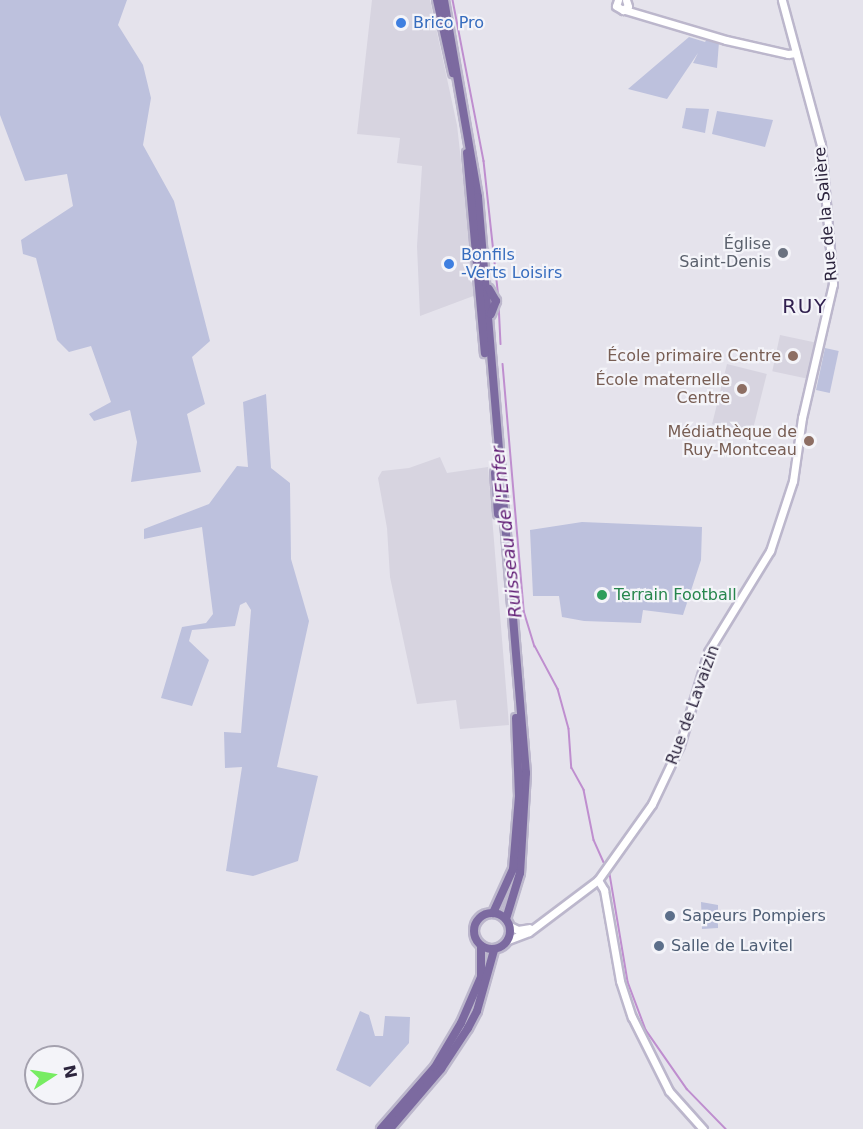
<!DOCTYPE html>
<html>
<head>
<meta charset="utf-8">
<style>
  body { margin:0 }
  #map { position:relative; width:863px; height:1129px; overflow:hidden; background:#e5e3ec; font-family:"DejaVu Sans",sans-serif }
  div>[style] { position:absolute }
  [style*='--x'] { left:calc(var(--x)*1px); top:calc(var(--y)*1px); width:calc(var(--w)*1px); rotate:calc(var(--a)*1deg) }
  .built>* { inset:0; background:#d7d4e0; transform-origin:0 0 }
  .green>* { inset:0; background:#bdc1dd; transform-origin:0 0 }
  .stream>* { height:1.5px; margin:-0.75px; padding:0 0.75px; transform-origin:0.75px; border-radius:0.75px; background:#bf8ecf }
  .roads { filter:drop-shadow(2px 0 #bcb7cc) drop-shadow(-2px 0 #bcb7cc) drop-shadow(0 2px #bcb7cc) drop-shadow(0 -2px #bcb7cc) }
  .secondary>* { height:7px; margin:-3.5px; padding:0 3.5px; transform-origin:3.5px; border-radius:3.5px; background:#fff }
  .primary>* { height:8px; margin:-4px; padding:0 4px; transform-origin:4px; border-radius:4px; background:#7c6aa0 }
  .primary>.ring { margin:-4px; padding:0; box-sizing:content-box; background:none; border:8px solid #7c6aa0; border-radius:50% }
  .dots>* { width:16px; height:16px; translate:-50% -50%; box-sizing:border-box; border:3px solid #f4f4f9; border-radius:50% }
  span { translate:-50% -50%; white-space:nowrap; text-align:center; line-height:1.15; -webkit-text-stroke:4.5px #f4f4f9; paint-order:stroke }
  .shop-label { font-size:16px; color:#366cbe }
  .left { translate:0 -50%; text-align:left }
  .street-label { font-size:16px; color:#2c243d }
  .worship-label { font-size:16px; color:#5b616d }
  .right { translate:-100% -50%; text-align:right }
  .education-label { font-size:16px; color:#785e54 }
  .leisure-label { font-size:16px; color:#27864d }
  .service-label { font-size:16px; color:#4e5e75 }
  .water-label { font-size:18px; color:#632077; font-style:italic }
  .quarter-label { font-size:20px; color:#31204f; letter-spacing:1.5px }
  .north { position:absolute; left:24px; top:1045px; width:60px; height:60px; box-sizing:border-box; background:#f4f4f9; border:2px solid #a4a1ae; border-radius:50%; rotate:78deg; font-size:16px; font-weight:700; line-height:24px; text-align:center; color:#2c243d }
  .north::after { content:''; display:block; margin:auto; width:21px; height:27px; background:#77ec62; clip-path:polygon(50% 0,100% 100%,50% 72%,0 100%) }
</style>
</head>
<body>
<div id="map">
  <div class="built">
    <i style="clip-path:polygon(372px 0,430px 0,457px 125px,476px 295px,420px 316px,417px 246px,422px 166px,397px 163px,400px 138px,357px 134px)"></i>
    <i style="left:780px;top:335px;width:35px;height:37px;rotate:12deg"></i>
    <i style="left:727px;top:364px;width:41px;height:62px;rotate:14deg"></i>
    <i style="clip-path:polygon(440px 457px,447px 473px,488px 467px,509px 725px,460px 729px,456px 700px,417px 704px,390px 577px,387px 528px,378px 478px,382px 471px,409px 468px)"></i>
  </div>
  <div class="green">
    <i style="clip-path:polygon(0 0,127px 0,118px 25px,143px 65px,151px 98px,143px 145px,174px 201px,210px 341px,192px 357px,205px 404px,187px 414px,201px 472px,131px 482px,137px 442px,130px 410px,94px 421px,89px 414px,111px 402px,91px 346px,69px 352px,57px 340px,36px 258px,23px 254px,21px 240px,73px 206px,67px 174px,25px 181px,0 115px)"></i>
    <i style="clip-path:polygon(689px 37px,705px 42px,707px 39px,719px 42px,717px 68px,693px 63px,698px 53px,667px 99px,628px 89px)"></i>
    <i style="clip-path:polygon(686px 108px,709px 109px,705px 133px,682px 128px)"></i>
    <i style="clip-path:polygon(717px 111px,773px 120px,765px 147px,712px 134px)"></i>
    <i style="left:825px;top:348px;width:14px;height:43px;rotate:12deg"></i>
    <i style="clip-path:polygon(266px 394px,271px 468px,290px 483px,291px 559px,309px 621px,277px 767px,318px 776px,298px 861px,253px 876px,226px 871px,242px 767px,225px 768px,224px 732px,241px 733px,251px 610px,246px 602px,240px 605px,235px 626px,192px 630px,189px 641px,209px 660px,192px 706px,161px 698px,182px 627px,206px 623px,213px 614px,202px 527px,144px 539px,144px 529px,209px 504px,237px 466px,248px 467px,243px 402px)"></i>
    <i style="clip-path:polygon(582px 522px,702px 527px,701px 560px,683px 615px,643px 610px,641px 623px,584px 621px,562px 617px,559px 596px,533px 596px,530px 530px)"></i>
    <i style="clip-path:polygon(701px 902px,718px 905px,718px 928px,702px 929px)"></i>
    <i style="clip-path:polygon(360px 1011px,369px 1015px,375px 1036px,383px 1036px,385px 1016px,410px 1017px,409px 1043px,370px 1087px,336px 1070px)"></i>
  </div>
  <div class="stream">
    <i style="--x:453;--y:0;--w:164;--a:79.1"></i>
    <i style="--x:484;--y:161;--w:138;--a:83.8"></i>
    <i style="--x:499;--y:303;--w:41;--a:87.2"></i>
    <i style="--x:503;--y:364;--w:248;--a:85.1"></i>
    <i style="--x:524;--y:611;--w:37;--a:73"></i>
    <i style="--x:535;--y:646;--w:49;--a:61.9"></i>
    <i style="--x:558;--y:689;--w:41;--a:74.6"></i>
    <i style="--x:569;--y:729;--w:39;--a:86"></i>
    <i style="--x:572;--y:768;--w:25;--a:61"></i>
    <i style="--x:584;--y:790;--w:51;--a:78.7"></i>
    <i style="--x:594;--y:840;--w:24;--a:66"></i>
    <i style="--x:610;--y:874;--w:109;--a:80.5"></i>
    <i style="--x:628;--y:982;--w:51;--a:69.4"></i>
    <i style="--x:646;--y:1030;--w:72;--a:55.2"></i>
    <i style="--x:687;--y:1089;--w:56;--a:45.7"></i>
  </div>
  <div class="roads">
    <div class="secondary">
      <i style="--x:618;--y:0;--w:6;--a:108"></i>
      <i style="--x:616;--y:6;--w:8;--a:30"></i>
      <i style="--x:623;--y:10;--w:6;--a:-39"></i>
      <i style="--x:628;--y:6;--w:6;--a:-108"></i>
      <i style="--x:625;--y:10;--w:105;--a:16.5"></i>
      <i style="--x:726;--y:40;--w:64;--a:12.7"></i>
      <i style="--x:788;--y:54;--w:8;--a:-7"></i>
      <i style="--x:598;--y:880;--w:12;--a:59"></i>
      <i style="--x:604;--y:890;--w:92;--a:80"></i>
      <i style="--x:620;--y:981;--w:38;--a:72"></i>
      <i style="--x:632;--y:1017;--w:83;--a:63.4"></i>
      <i style="--x:669;--y:1091;--w:51;--a:48.2"></i>
      <i style="--x:510;--y:926;--w:9;--a:27"></i>
      <i style="--x:518;--y:930;--w:11;--a:-10"></i>
      <i style="--x:508;--y:940;--w:22;--a:-21"></i>
      <i style="--x:529;--y:932;--w:86;--a:-37"></i>
      <i style="--x:598;--y:880;--w:93;--a:-54.6"></i>
      <i style="--x:652;--y:804;--w:65;--a:-64.6"></i>
      <i style="--x:680;--y:745;--w:97;--a:-73.2"></i>
      <i style="--x:708;--y:652;--w:119;--a:-58.5"></i>
      <i style="--x:770;--y:551;--w:74;--a:-71.8"></i>
      <i style="--x:793;--y:481;--w:64;--a:-81.9"></i>
      <i style="--x:802;--y:418;--w:138;--a:-77"></i>
      <i style="--x:833;--y:284;--w:140;--a:-94.9"></i>
      <i style="--x:821;--y:145;--w:150;--a:-105.1"></i>
    </div>
    <div class="primary">
      <i style="--x:437;--y:0;--w:75;--a:77.6"></i>
      <i style="--x:444;--y:0;--w:200;--a:80.2"></i>
      <i style="--x:478;--y:197;--w:578;--a:85.24"></i>
      <i style="--x:526;--y:773;--w:100;--a:93.4"></i>
      <i style="--x:520;--y:873;--w:48;--a:106.9"></i>
      <i style="--x:467;--y:153;--w:201;--a:84.9"></i>
      <i style="--x:489;--y:289;--w:14;--a:60"></i>
      <i style="--x:496;--y:301;--w:14;--a:111"></i>
      <i style="--x:495;--y:473;--w:41;--a:85.8"></i>
      <i class="ring" style="left:474px;top:913px;width:28px;height:28px"></i>
      <i style="--x:493;--y:913;--w:48;--a:-65.6"></i>
      <i style="--x:513;--y:869;--w:73;--a:-85.3"></i>
      <i style="--x:519;--y:796;--w:78;--a:-92.2"></i>
      <i style="--x:381;--y:1129;--w:82;--a:-48.9"></i>
      <i style="--x:435;--y:1067;--w:51;--a:-59.4"></i>
      <i style="--x:461;--y:1023;--w:50;--a:-66.5"></i>
      <i style="--x:481;--y:977;--w:31;--a:-90"></i>
      <i style="--x:390;--y:1129;--w:79;--a:-49.6"></i>
      <i style="--x:441;--y:1069;--w:49;--a:-56.6"></i>
      <i style="--x:468;--y:1028;--w:19;--a:-62"></i>
      <i style="--x:477;--y:1011;--w:63;--a:-74.4"></i>
    </div>
  </div>
  <div class="dots">
    <i style="left:401px;top:23px;background:#3f7fe0"></i>
    <i style="left:783px;top:253px;background:#6b7280"></i>
    <i style="left:449px;top:264px;background:#3f7fe0"></i>
    <i style="left:793px;top:356px;background:#8d6e63"></i>
    <i style="left:742px;top:389px;background:#8d6e63"></i>
    <i style="left:809px;top:441px;background:#8d6e63"></i>
    <i style="left:602px;top:595px;background:#2e9e5b"></i>
    <i style="left:670px;top:916px;background:#5c6f8a"></i>
    <i style="left:659px;top:946px;background:#5c6f8a"></i>
  </div>
  <div class="shop-label">
    <span class="left" style="left:413px;top:23px">Brico Pro</span>
    <span class="left" style="left:461px;top:264px">Bonfils<br>-Verts Loisirs</span>
  </div>
  <div class="street-label">
    <span style="left:826px;top:214px;rotate:-95deg">Rue de la Salière</span>
    <span style="left:693px;top:705px;rotate:-70deg">Rue de Lavaizin</span>
  </div>
  <div class="worship-label">
    <span class="right" style="left:771px;top:253px">Église<br>Saint-Denis</span>
  </div>
  <div class="education-label">
    <span class="right" style="left:781px;top:356px">École primaire Centre</span>
    <span class="right" style="left:730px;top:389px">École maternelle<br>Centre</span>
    <span class="right" style="left:797px;top:441px">Médiathèque de<br>Ruy-Montceau</span>
  </div>
  <div class="leisure-label">
    <span class="left" style="left:614px;top:595px">Terrain Football</span>
  </div>
  <div class="service-label">
    <span class="left" style="left:682px;top:916px">Sapeurs Pompiers</span>
    <span class="left" style="left:671px;top:946px">Salle de Lavitel</span>
  </div>
  <div class="water-label">
    <span style="left:507px;top:532px;rotate:-96deg">Ruisseau de l'Enfer</span>
  </div>
  <div class="quarter-label">
    <span style="left:805px;top:306px">RUY</span>
  </div>
  <div class="north">N</div>
</div>
</body>
</html>
